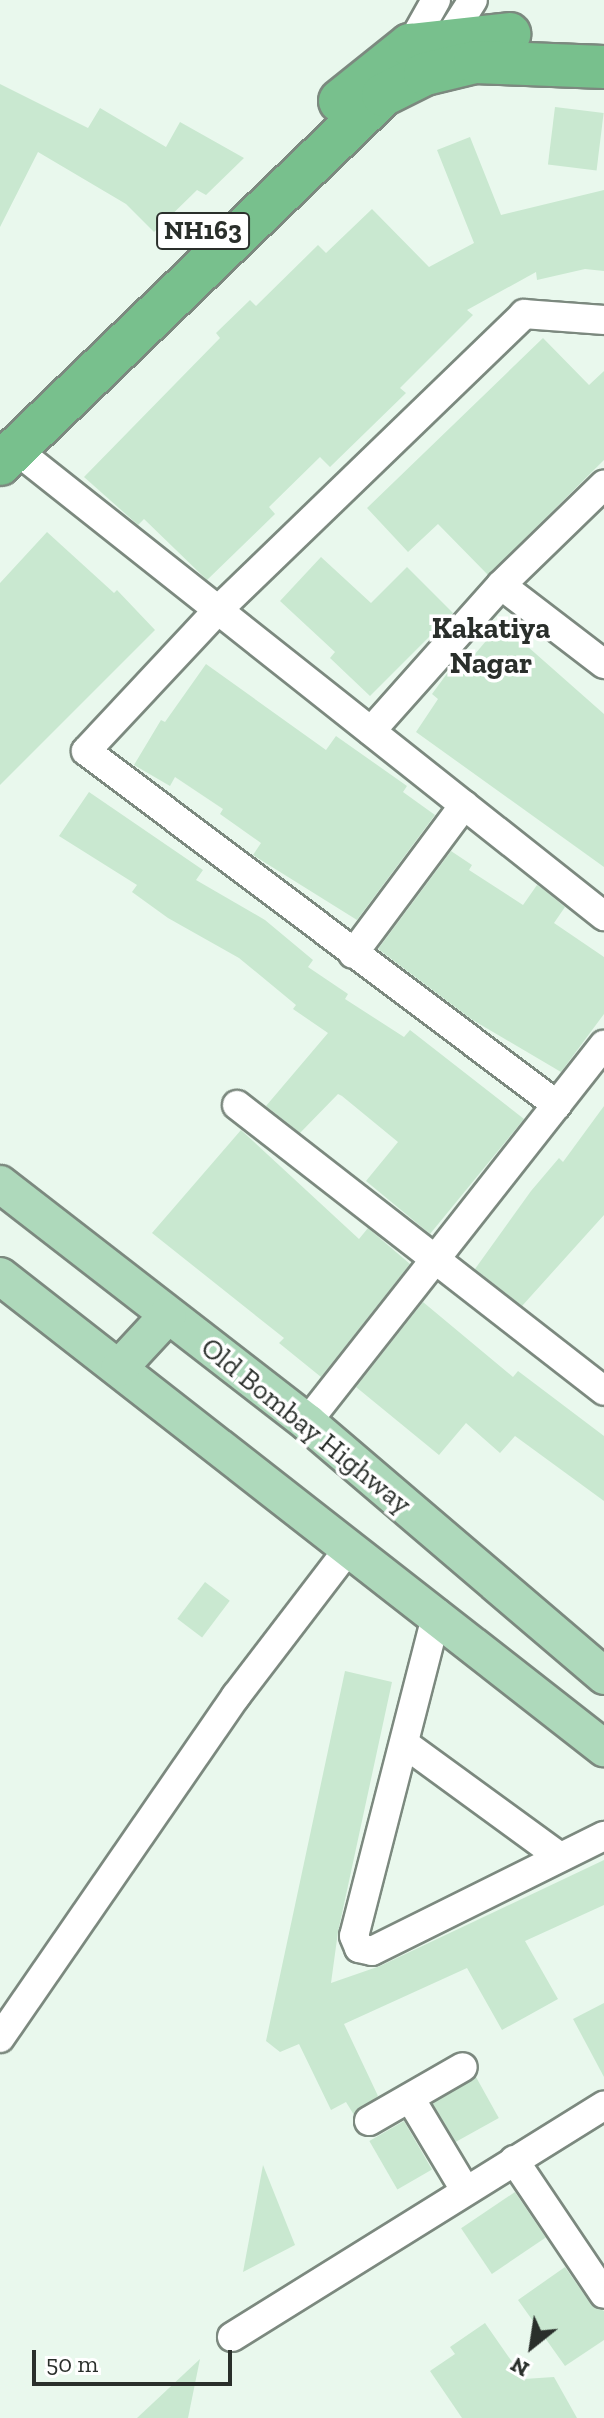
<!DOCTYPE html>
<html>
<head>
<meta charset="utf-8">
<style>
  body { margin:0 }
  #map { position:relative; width:604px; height:2418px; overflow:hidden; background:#e9f8ed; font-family:"Zilla Slab",serif }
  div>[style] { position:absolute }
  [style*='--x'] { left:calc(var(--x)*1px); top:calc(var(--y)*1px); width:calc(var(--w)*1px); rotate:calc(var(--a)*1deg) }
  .building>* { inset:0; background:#c9e8d0; transform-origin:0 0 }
  .roads { filter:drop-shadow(2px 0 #7c897f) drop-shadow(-2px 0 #7c897f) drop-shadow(0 2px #7c897f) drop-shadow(0 -2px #7c897f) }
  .minor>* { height:28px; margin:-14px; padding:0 14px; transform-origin:14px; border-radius:14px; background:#fff }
  .major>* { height:36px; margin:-18px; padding:0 18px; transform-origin:18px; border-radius:18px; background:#aed9bb }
  .highway>* { height:42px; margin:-21px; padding:0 21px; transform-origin:21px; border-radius:21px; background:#78c08d }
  span { translate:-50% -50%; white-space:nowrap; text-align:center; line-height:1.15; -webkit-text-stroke:7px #fff; paint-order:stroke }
  .shield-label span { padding:2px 6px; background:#fff; border:2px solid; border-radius:6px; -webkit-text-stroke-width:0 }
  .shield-label { font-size:26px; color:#2a2f2b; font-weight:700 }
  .street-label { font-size:28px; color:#2a2f2b }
  .neighbourhood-label { font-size:30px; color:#2a2f2b; font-weight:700 }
  .north { position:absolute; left:492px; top:2306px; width:80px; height:80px; -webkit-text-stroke:6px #fff; paint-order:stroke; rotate:210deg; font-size:22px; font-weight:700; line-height:32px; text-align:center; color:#2a2f2b }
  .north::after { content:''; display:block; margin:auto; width:28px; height:36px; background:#2a2f2b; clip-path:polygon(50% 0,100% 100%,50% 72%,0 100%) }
  .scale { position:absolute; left:32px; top:2350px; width:200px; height:36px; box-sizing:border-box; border:4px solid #2a2f2b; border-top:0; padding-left:10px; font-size:24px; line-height:28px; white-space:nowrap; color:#2a2f2b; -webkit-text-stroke:6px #fff; paint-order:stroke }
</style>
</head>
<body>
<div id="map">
  <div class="building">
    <i style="clip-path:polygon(0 84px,88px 128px,100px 108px,166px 147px,180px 122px,244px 158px,206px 195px,197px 190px,154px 232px,126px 204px,38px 152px,0 227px)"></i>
    <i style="left:555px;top:107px;width:49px;height:58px;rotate:7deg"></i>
    <i style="clip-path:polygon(470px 137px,501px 215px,604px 190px,604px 271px,585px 269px,537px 280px,536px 272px,467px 310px,473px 315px,400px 388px,406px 393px,330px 467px,320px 457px,269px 507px,275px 514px,207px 580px,144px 519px,138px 525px,84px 477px,220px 338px,216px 333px,250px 300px,256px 306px,318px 245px,326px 253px,372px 209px,429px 267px,474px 243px,437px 150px)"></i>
    <i style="clip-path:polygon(543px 338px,589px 385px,604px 371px,604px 460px,488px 575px,438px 524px,408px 552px,367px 508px)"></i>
    <i style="clip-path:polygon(47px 532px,114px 593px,117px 590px,155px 630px,0 785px,0 583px)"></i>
    <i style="clip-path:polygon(321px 557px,371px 603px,407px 567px,453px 613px,370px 696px,330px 658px,335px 652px,280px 601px)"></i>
    <i style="clip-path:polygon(501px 623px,604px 714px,604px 867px,416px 732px,438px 699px,432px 694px,454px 664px,457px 660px,465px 666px)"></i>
    <i style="clip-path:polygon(206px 664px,326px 750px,336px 736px,407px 786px,403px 792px,435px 815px,357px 920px,253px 855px,261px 843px,220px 814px,223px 809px,175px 777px,170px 786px,134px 765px,161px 720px,165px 722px)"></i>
    <i style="clip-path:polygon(89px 792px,203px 870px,196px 880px,265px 920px,313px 960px,308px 967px,348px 994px,345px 999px,404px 1037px,410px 1030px,524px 1119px,430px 1234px,366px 1181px,398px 1142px,342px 1096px,338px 1094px,300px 1133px,266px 1106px,328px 1033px,293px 1009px,296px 1005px,239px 958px,168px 918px,132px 892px,137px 885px,59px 836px)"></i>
    <i style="clip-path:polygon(451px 851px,472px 865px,469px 870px,523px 905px,537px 885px,543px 889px,565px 907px,554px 923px,604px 957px,604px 1014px,561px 1072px,471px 1019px,378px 949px)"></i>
    <i style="clip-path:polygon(604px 1106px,604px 1215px,522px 1306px,475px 1269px,531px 1191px,559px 1158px,563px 1162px)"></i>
    <i style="clip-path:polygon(241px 1130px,359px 1239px,368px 1228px,410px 1264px,321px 1377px,279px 1343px,284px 1338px,152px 1233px)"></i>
    <i style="clip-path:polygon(423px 1302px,513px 1377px,518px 1371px,604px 1436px,604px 1501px,515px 1436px,500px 1453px,466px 1423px,439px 1455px,356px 1387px)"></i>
    <i style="left:205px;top:1582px;width:31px;height:46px;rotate:37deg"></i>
    <i style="clip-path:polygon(345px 1671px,392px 1682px,338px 1932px,331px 1983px,380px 1966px,604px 1860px,604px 1905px,525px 1941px,558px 1999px,502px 2030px,467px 1968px,344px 2024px,378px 2096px,354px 2115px,346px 2102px,331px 2110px,299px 2044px,280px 2052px,266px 2041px)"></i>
    <i style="clip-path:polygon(604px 2003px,604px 2077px,573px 2019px)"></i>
    <i style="left:476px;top:2077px;width:47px;height:51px;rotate:61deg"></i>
    <i style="left:404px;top:2121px;width:56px;height:40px;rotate:60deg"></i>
    <i style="clip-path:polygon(263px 2165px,295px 2245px,243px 2272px)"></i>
    <i style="left:515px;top:2192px;width:55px;height:65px;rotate:56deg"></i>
    <i style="clip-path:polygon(565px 2267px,590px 2303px,604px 2311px,604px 2340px,565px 2366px,518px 2300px)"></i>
    <i style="clip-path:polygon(485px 2323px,524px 2379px,554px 2377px,577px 2418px,462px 2418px,430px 2371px,455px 2354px,450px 2347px)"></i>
    <i style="clip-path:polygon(200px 2359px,188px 2418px,137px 2418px)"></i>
  </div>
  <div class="roads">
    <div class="minor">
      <i style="--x:441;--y:50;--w:59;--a:-57.4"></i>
      <i style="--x:405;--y:55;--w:63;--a:-60.6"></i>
      <i style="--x:15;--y:449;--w:752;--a:38.41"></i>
      <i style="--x:501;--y:585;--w:130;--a:37.5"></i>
      <i style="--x:371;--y:731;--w:195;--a:-48.3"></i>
      <i style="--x:501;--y:585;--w:144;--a:-44.2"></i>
      <i style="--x:353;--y:954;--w:186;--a:-53.3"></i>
      <i style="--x:237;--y:1105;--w:465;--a:37.9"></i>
      <i style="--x:557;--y:1105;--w:589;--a:-143.07"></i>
      <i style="--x:86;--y:751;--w:193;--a:-46.9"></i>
      <i style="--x:218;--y:610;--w:426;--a:-44"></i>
      <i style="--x:524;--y:314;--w:80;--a:4.3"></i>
      <i style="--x:307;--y:1422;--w:480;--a:-51.8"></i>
      <i style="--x:437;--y:1613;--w:333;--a:104.4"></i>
      <i style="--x:354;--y:1936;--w:13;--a:67"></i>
      <i style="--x:359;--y:1948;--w:13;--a:13"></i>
      <i style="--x:372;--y:1951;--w:259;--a:-26.4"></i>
      <i style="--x:405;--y:1744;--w:192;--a:36.1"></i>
      <i style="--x:0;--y:2038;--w:416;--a:-55.4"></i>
      <i style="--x:236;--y:1696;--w:188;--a:-52.6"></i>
      <i style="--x:410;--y:2098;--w:107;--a:59.1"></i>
      <i style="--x:369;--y:2121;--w:108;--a:-29.9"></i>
      <i style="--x:514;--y:2160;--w:161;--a:56.1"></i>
      <i style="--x:232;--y:2337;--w:438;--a:-31.9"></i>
    </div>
    <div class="major">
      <i style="--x:0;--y:1184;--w:388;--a:37.8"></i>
      <i style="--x:307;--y:1422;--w:391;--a:40.5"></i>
      <i style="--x:0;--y:1276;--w:767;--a:38.01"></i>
      <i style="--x:119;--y:1368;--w:72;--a:-47.2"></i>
    </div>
    <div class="highway">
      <i style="--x:340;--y:101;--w:90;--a:-38.7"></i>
      <i style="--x:410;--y:45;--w:100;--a:-6.3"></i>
      <i style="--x:0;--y:464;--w:532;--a:-43.93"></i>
      <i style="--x:383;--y:95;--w:47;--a:-26.6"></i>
      <i style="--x:425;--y:74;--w:51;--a:-13.5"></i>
      <i style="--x:475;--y:62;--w:129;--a:2.2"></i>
    </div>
  </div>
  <div class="shield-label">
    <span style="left:203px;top:231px">NH163</span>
  </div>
  <div class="street-label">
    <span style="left:306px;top:1426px;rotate:39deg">Old Bombay Highway</span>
  </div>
  <div class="neighbourhood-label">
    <span style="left:491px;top:645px">Kakatiya<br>Nagar</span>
  </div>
  <div class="north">N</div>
  <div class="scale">50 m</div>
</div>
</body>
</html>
